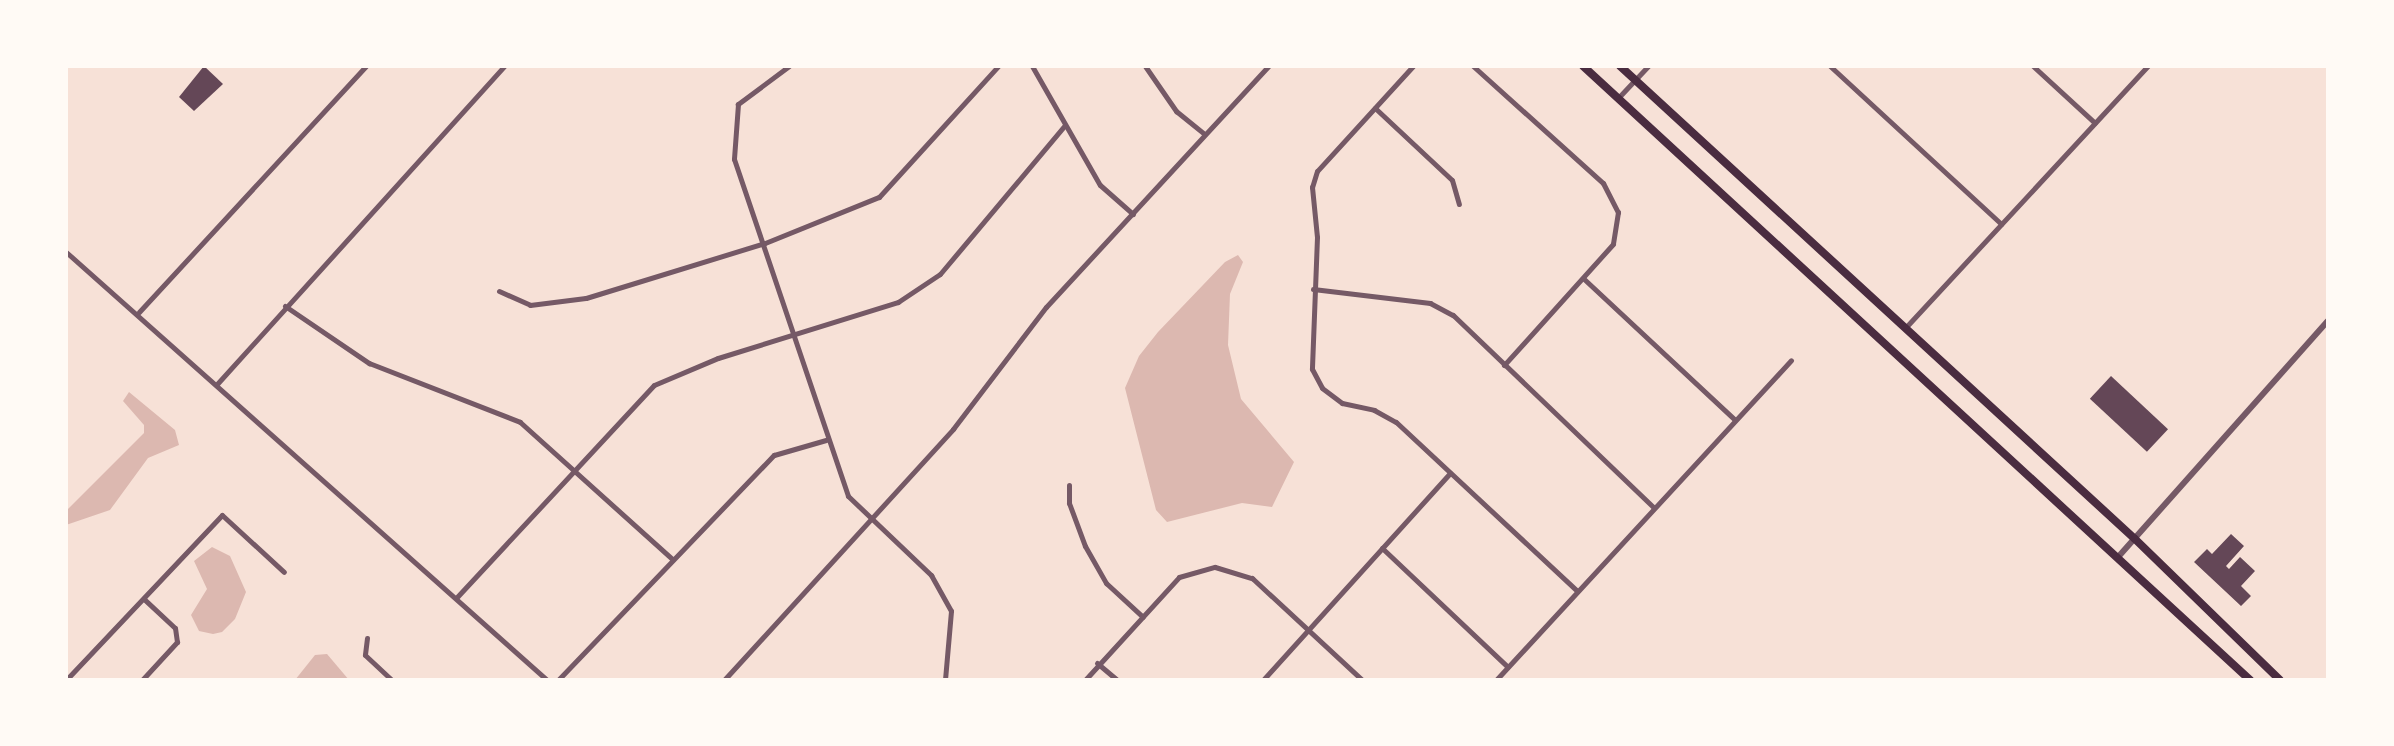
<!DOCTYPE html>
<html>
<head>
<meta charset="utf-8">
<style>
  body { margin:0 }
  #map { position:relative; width:2394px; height:746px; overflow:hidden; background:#f7e1d7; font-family:"Sofia Sans Condensed",sans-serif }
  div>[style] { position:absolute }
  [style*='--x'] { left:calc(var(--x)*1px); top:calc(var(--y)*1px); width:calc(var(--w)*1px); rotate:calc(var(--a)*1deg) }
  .water>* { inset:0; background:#dcb8b0 }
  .building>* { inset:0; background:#644757; transform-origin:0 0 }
  .minor>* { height:5px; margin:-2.5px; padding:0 2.5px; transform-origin:2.5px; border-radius:2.5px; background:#755966 }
  .tertiary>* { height:6px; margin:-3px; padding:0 3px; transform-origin:3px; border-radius:3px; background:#755966 }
  .primary>* { height:8px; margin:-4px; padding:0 4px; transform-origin:4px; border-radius:4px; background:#4a2c40 }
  span { translate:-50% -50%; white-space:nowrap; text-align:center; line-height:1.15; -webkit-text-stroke:7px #fffaf5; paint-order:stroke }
  .frame { position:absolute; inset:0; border:68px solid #fffaf5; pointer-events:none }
</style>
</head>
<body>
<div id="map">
  <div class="water">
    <i style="clip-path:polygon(1238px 255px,1243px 262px,1230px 294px,1228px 345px,1241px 399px,1294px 462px,1272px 507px,1242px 503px,1167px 522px,1156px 510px,1125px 388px,1139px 356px,1158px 332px,1225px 262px)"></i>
    <i style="clip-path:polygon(129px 392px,175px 430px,179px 445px,148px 458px,110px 510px,66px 525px,66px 511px,144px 433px,144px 425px,123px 401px)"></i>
    <i style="clip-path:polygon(212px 547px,230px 556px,246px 592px,235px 619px,222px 632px,213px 634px,199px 631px,191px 615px,207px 589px,194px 561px)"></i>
    <i style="clip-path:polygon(327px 654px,349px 680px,295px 680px,315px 655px)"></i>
  </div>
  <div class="building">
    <i style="clip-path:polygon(204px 66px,223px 84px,194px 111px,179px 97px)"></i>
    <i style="left:2111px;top:376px;width:78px;height:31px;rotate:43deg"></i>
    <i style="clip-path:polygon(2231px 534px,2244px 546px,2226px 566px,2229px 569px,2240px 557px,2255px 571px,2241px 586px,2251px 596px,2241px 606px,2194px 562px,2207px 549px,2212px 554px)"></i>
  </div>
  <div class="minor">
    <i style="--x:789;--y:66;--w:64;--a:143.3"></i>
    <i style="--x:738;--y:104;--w:55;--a:94.2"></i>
    <i style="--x:734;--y:159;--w:356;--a:71.3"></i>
    <i style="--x:848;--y:496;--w:115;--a:43.6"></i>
    <i style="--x:931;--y:575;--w:41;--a:60.9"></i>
    <i style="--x:951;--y:611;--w:69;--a:95"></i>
    <i style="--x:1032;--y:66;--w:137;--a:60.3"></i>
    <i style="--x:1100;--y:185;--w:44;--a:41.3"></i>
    <i style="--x:1145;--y:66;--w:55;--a:55.4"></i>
    <i style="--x:1176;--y:111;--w:36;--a:39"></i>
    <i style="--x:1413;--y:66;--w:142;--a:132.4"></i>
    <i style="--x:1317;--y:171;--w:17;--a:107"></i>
    <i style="--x:1312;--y:187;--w:50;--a:84.3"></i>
    <i style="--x:1317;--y:237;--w:132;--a:92.2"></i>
    <i style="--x:1312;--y:369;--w:21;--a:62"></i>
    <i style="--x:1322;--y:388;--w:25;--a:37"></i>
    <i style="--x:1342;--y:403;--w:33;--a:12"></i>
    <i style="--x:1374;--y:410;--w:25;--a:29"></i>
    <i style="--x:1396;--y:422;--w:248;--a:43"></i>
    <i style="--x:1473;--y:66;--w:175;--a:42"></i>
    <i style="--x:1603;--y:183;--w:33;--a:63"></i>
    <i style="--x:1618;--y:212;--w:32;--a:99"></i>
    <i style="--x:1613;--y:244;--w:163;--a:132"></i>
    <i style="--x:1830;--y:66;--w:233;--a:42.7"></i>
    <i style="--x:2033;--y:66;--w:84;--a:42.6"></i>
    <i style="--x:1618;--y:98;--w:44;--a:-46.8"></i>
    <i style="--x:1375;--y:108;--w:105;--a:43.1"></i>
    <i style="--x:1452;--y:180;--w:25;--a:74"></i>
    <i style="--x:66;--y:252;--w:644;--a:41.66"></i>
    <i style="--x:1584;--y:279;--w:205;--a:43"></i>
    <i style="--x:1313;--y:289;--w:118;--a:6.8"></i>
    <i style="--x:1430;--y:303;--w:26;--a:28"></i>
    <i style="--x:1453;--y:315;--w:277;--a:43.8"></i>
    <i style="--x:499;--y:291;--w:34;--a:24"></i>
    <i style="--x:530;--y:305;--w:56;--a:-7.1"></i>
    <i style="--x:586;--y:298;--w:187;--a:-17.1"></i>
    <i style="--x:765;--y:243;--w:123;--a:-22"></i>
    <i style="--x:879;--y:197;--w:177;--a:-47.7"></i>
    <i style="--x:285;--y:306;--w:102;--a:34.2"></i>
    <i style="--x:369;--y:363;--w:162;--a:21.3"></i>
    <i style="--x:520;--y:422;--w:205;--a:42"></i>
    <i style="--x:139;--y:312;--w:335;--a:-47.3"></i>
    <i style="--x:1906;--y:327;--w:356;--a:-47.2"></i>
    <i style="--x:217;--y:384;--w:428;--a:-47.9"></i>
    <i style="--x:1069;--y:485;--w:18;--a:90"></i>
    <i style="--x:1069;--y:503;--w:46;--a:69.6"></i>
    <i style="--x:1085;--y:546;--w:43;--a:60.4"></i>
    <i style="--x:1106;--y:583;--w:50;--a:42.6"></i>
    <i style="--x:1382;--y:548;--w:173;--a:43.4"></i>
    <i style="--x:457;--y:597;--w:289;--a:-47.1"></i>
    <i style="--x:654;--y:385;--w:69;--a:-22.9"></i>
    <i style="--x:718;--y:358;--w:189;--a:-17.3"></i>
    <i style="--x:898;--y:302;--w:50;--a:-33.7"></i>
    <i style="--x:940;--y:274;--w:194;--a:-50"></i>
    <i style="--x:367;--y:638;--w:17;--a:97"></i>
    <i style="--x:365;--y:655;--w:37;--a:43"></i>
    <i style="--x:1097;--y:663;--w:26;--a:40"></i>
    <i style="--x:66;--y:680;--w:227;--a:-46.6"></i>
    <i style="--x:222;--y:515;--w:84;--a:42.6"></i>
    <i style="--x:142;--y:680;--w:52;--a:-47.4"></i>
    <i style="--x:177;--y:642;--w:14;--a:-98"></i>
    <i style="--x:175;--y:628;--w:42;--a:-136.9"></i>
    <i style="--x:558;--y:680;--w:312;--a:-46.2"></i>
    <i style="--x:774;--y:455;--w:54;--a:-16.1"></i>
    <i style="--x:724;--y:680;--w:340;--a:-47.6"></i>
    <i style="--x:953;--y:429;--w:153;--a:-52.7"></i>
    <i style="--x:1046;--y:307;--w:328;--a:-47.3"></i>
    <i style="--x:1085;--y:680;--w:139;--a:-47.6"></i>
    <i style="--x:1179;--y:577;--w:37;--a:-16"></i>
    <i style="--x:1215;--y:567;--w:39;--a:17"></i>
    <i style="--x:1252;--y:578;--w:150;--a:42.8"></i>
    <i style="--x:1263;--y:680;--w:279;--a:-47.9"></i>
    <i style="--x:1496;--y:680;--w:435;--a:-47.3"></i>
  </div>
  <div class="tertiary">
    <i style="--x:2119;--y:556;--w:314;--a:-48.4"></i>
  </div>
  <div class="primary">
    <i style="--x:1583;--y:66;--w:907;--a:42.63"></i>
    <i style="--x:1620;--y:66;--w:699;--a:42.57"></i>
    <i style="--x:2135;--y:539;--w:202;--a:44.2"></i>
  </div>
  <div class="frame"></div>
</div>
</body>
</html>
